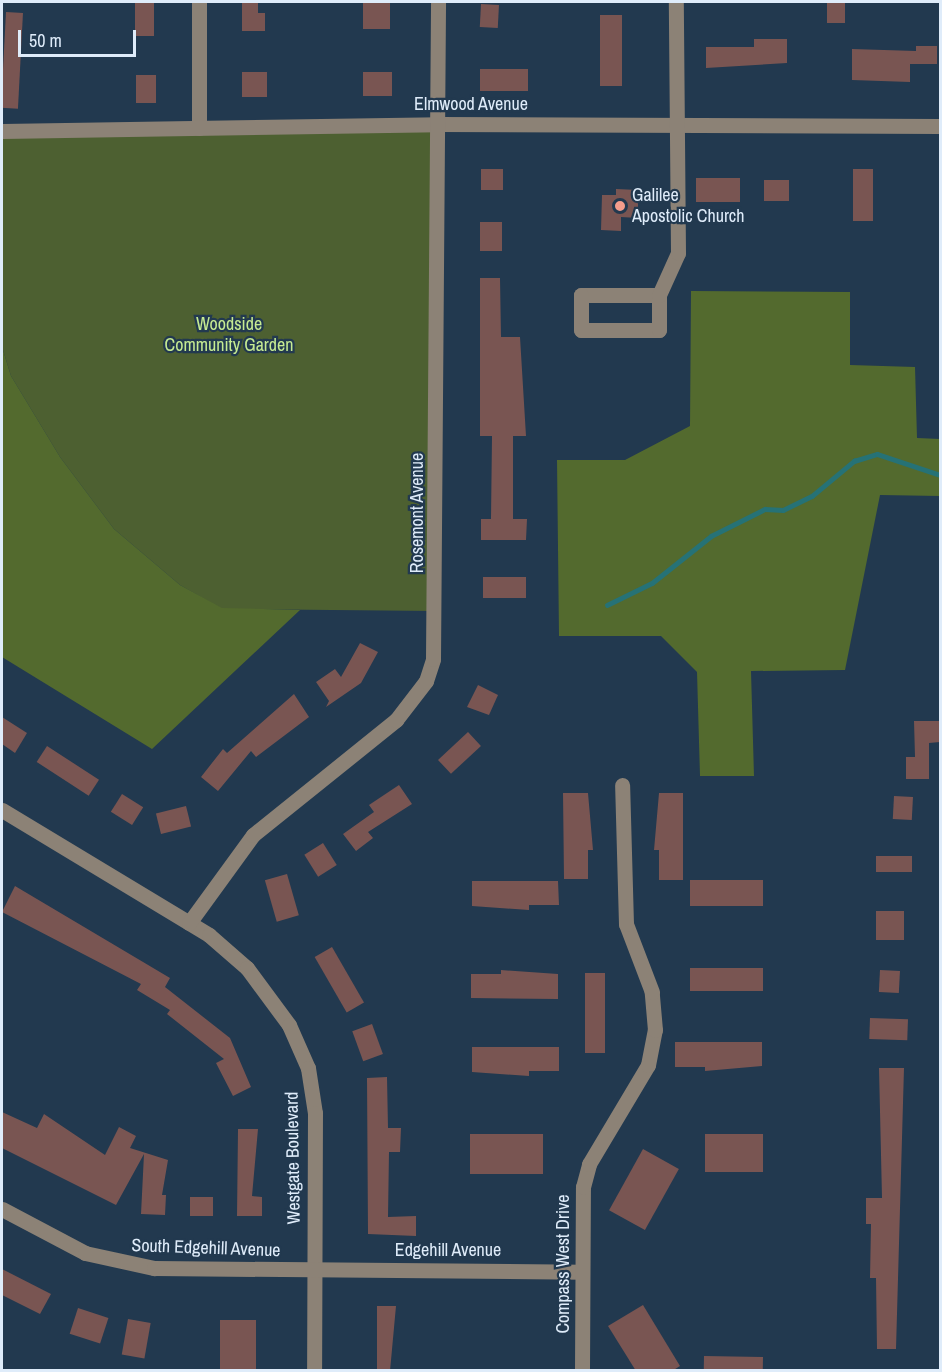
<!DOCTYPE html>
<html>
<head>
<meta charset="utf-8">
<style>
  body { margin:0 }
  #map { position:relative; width:942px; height:1372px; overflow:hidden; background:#22394f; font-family:"Archivo Narrow",sans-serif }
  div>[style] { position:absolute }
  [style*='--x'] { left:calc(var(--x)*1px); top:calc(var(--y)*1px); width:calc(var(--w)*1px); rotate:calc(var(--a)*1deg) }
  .green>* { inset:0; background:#4d6031 }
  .forest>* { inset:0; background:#536a2e }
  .stream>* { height:4.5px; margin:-2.25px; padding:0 2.25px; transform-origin:2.25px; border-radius:2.25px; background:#267276 }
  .building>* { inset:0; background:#795552; transform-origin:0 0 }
  .minor>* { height:15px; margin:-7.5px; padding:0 7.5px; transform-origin:7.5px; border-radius:7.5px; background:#8c8276 }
  .dots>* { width:16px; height:16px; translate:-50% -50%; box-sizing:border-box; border:3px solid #22394f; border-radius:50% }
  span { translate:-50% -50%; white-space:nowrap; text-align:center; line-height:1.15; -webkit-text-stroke:4.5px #22394f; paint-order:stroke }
  .street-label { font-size:18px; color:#dfecfa }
  .poi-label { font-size:18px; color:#dfecfa }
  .left { translate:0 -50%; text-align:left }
  .park-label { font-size:18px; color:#c6eb92 }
  .frame { position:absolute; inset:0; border:3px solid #dfecfa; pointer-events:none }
  .scale { position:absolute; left:18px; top:30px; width:118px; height:27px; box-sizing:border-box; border:3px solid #dfecfa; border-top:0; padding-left:8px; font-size:18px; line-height:21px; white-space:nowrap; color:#dfecfa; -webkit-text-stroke:4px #22394f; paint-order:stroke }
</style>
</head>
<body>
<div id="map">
  <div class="green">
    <i style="clip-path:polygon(438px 124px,436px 611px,222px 609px,180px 585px,114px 529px,60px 457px,11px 376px,2px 347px,2px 131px)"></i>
  </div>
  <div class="forest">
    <i style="clip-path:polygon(691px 291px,850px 292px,850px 365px,915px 367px,917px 438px,940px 439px,940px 496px,880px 495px,845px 670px,751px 671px,754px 776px,700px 776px,697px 672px,661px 636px,559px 636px,557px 460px,625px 460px,690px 426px)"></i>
    <i style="clip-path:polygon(2px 347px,11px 376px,60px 457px,114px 529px,180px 585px,222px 608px,300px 610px,152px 749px,2px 657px)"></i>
  </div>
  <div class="stream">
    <i style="--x:607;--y:605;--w:50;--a:-26.1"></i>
    <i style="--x:652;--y:583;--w:75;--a:-38.5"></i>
    <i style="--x:711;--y:536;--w:60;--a:-26.6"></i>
    <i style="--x:765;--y:509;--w:18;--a:3"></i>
    <i style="--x:783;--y:510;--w:32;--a:-26"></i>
    <i style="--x:812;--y:496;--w:55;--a:-39.8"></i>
    <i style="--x:854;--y:461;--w:24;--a:-17"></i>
    <i style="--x:877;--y:454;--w:66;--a:18.4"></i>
  </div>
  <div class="building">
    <i style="left:135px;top:2px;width:19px;height:34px"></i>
    <i style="clip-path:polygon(242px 2px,258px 2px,258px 13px,265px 13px,265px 31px,242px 31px)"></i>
    <i style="left:363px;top:2px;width:27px;height:27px"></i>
    <i style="left:827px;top:2px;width:18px;height:21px"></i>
    <i style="left:481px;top:4px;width:18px;height:23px;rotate:3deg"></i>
    <i style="left:6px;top:12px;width:17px;height:96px;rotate:3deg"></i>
    <i style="left:600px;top:15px;width:22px;height:71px"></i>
    <i style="clip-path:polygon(754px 39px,787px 39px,787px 63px,706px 68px,706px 47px,754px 47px)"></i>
    <i style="clip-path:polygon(916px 46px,937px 46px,937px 64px,910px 64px,910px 82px,852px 80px,852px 49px,916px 51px)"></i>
    <i style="left:480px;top:69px;width:48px;height:22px"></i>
    <i style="left:242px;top:72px;width:25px;height:25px"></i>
    <i style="left:363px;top:72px;width:29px;height:24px"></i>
    <i style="left:136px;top:75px;width:20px;height:28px"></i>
    <i style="left:481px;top:169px;width:22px;height:21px"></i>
    <i style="left:853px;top:169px;width:20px;height:52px"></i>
    <i style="left:696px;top:178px;width:44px;height:24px"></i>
    <i style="left:764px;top:180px;width:25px;height:21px"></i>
    <i style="clip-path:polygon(616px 189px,638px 190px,638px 218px,621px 217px,621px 231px,601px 230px,602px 195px,616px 195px)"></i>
    <i style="left:480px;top:222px;width:22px;height:29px"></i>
    <i style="clip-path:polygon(480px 278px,500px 278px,501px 337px,520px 337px,526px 436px,513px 436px,513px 519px,527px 519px,526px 540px,481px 540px,481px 519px,491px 519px,492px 436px,480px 436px)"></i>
    <i style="left:483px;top:577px;width:43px;height:21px"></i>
    <i style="clip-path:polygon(360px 643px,378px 652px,361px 683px,326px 707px,329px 701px,316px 682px,335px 669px,341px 677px)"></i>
    <i style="clip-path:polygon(478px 685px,498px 695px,489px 715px,467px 707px)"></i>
    <i style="clip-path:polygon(294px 694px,309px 717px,256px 757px,251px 751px,218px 791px,201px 777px,223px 749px,227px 753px)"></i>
    <i style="clip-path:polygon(2px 717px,27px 733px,15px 753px,2px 744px)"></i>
    <i style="clip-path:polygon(914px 721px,940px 721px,940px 742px,929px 743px,929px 779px,906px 779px,906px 757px,915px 757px)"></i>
    <i style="left:468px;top:732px;width:19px;height:41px;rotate:47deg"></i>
    <i style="left:47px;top:746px;width:62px;height:19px;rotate:33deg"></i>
    <i style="clip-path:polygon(399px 785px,412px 804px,368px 832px,373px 838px,356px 851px,343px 834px,374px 812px,369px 805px)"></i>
    <i style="clip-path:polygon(563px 793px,588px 793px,593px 850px,588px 850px,588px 879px,564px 879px)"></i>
    <i style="clip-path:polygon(659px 793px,683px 793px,683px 880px,659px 880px,659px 850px,654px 850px)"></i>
    <i style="left:122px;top:794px;width:25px;height:21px;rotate:32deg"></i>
    <i style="left:894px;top:796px;width:19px;height:23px;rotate:3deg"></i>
    <i style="left:186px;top:806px;width:21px;height:31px;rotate:76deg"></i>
    <i style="left:323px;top:843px;width:26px;height:22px;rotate:58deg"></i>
    <i style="left:876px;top:856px;width:36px;height:16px"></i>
    <i style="left:287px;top:874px;width:43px;height:23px;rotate:74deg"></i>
    <i style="left:690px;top:880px;width:73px;height:26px"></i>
    <i style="clip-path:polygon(472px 881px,558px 881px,559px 905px,529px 905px,529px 910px,472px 906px)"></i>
    <i style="clip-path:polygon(15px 886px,170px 978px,165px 987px,230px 1038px,251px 1087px,233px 1096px,216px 1063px,224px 1059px,167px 1014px,170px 1010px,137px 990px,141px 984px,2px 912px)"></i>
    <i style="left:876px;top:911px;width:28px;height:29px"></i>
    <i style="left:332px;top:947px;width:64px;height:20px;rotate:60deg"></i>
    <i style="left:690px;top:968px;width:73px;height:23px"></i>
    <i style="clip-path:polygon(501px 970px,558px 974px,558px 999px,471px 998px,471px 974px,501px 974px)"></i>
    <i style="left:880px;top:970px;width:20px;height:22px;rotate:3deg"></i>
    <i style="left:585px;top:973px;width:20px;height:80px"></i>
    <i style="left:870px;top:1018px;width:38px;height:21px;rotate:2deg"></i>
    <i style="left:372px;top:1024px;width:32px;height:21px;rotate:70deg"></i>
    <i style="clip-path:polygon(675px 1042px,762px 1042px,762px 1066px,705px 1071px,705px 1067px,675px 1067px)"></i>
    <i style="clip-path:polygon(472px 1047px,559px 1047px,559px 1071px,529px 1071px,529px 1076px,472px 1072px)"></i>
    <i style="clip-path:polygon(879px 1068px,904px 1068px,896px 1349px,877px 1349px,876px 1278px,870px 1278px,871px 1224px,866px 1224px,866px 1198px,882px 1198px)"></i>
    <i style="clip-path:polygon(387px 1077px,388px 1128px,401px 1128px,400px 1152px,389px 1152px,388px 1217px,416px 1216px,416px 1236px,368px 1234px,367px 1078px)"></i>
    <i style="clip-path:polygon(2px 1112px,37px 1128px,44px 1114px,105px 1155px,119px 1127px,136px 1136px,130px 1148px,168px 1160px,162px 1195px,166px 1195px,165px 1215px,141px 1214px,144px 1154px,116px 1205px,2px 1148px)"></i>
    <i style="clip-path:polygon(238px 1129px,258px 1129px,252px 1196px,262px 1197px,262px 1216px,237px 1216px)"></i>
    <i style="left:543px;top:1134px;width:40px;height:73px;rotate:90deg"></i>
    <i style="left:705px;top:1134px;width:58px;height:38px"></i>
    <i style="left:643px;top:1149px;width:41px;height:70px;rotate:29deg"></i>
    <i style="left:190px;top:1197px;width:23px;height:19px"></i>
    <i style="clip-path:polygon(2px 1269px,51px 1294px,40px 1314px,2px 1295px)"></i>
    <i style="clip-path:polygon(643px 1305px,680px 1366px,672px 1371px,636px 1371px,608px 1326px)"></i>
    <i style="clip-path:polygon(377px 1306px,396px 1306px,390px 1371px,377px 1371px)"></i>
    <i style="left:78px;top:1308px;width:32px;height:27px;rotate:18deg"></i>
    <i style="left:128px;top:1319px;width:23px;height:36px;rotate:10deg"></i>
    <i style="left:220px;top:1320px;width:36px;height:51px"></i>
    <i style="left:704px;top:1356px;width:59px;height:15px;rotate:1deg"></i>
  </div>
  <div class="minor">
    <i style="--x:199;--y:128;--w:126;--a:-90"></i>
    <i style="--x:2;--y:131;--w:436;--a:-0.9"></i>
    <i style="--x:438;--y:124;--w:502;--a:0.23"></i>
    <i style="--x:659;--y:295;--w:78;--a:180"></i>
    <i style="--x:581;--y:295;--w:35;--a:90"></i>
    <i style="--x:581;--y:330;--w:78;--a:0"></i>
    <i style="--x:659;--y:330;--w:35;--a:-90"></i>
    <i style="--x:659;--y:295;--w:46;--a:-65.7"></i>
    <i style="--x:678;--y:253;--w:251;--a:-90.5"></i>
    <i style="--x:2;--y:810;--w:242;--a:31.1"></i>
    <i style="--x:209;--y:935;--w:50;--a:41"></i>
    <i style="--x:247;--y:968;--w:71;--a:53.6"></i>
    <i style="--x:289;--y:1025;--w:47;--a:66.2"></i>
    <i style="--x:308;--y:1068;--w:46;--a:81.2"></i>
    <i style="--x:315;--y:1113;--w:257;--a:90.2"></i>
    <i style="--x:189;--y:923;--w:109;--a:-54"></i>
    <i style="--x:253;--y:835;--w:184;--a:-38.8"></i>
    <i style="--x:396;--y:720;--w:49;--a:-52.4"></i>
    <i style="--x:426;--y:681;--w:23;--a:-72"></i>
    <i style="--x:433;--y:659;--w:657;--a:-89.56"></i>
    <i style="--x:2;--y:1209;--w:94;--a:27.9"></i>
    <i style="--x:85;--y:1253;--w:71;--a:12.3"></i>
    <i style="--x:154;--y:1268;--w:428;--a:0.5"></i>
    <i style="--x:582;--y:1370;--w:183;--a:-89.7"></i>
    <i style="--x:583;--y:1187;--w:24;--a:-75"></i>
    <i style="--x:589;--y:1164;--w:115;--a:-59.2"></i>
    <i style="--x:648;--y:1065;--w:36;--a:-79"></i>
    <i style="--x:655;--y:1030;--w:38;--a:-95"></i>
    <i style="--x:652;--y:992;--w:73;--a:-110.9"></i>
    <i style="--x:626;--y:924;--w:139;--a:-91.6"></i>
  </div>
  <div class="dots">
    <i style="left:620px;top:206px;background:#f49d8c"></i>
  </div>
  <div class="street-label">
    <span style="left:471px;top:104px">Elmwood Avenue</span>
    <span style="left:417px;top:513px;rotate:-90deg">Rosemont Avenue</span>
    <span style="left:293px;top:1158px;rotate:-91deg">Westgate Boulevard</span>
    <span style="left:206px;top:1248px;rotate:2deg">South Edgehill Avenue</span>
    <span style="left:448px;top:1250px">Edgehill Avenue</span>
    <span style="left:563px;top:1264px;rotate:-90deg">Compass West Drive</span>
  </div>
  <div class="poi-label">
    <span class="left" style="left:632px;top:206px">Galilee<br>Apostolic Church</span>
  </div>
  <div class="park-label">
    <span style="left:229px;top:335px">Woodside<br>Community Garden</span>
  </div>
  <div class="frame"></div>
  <div class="scale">50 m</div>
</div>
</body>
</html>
